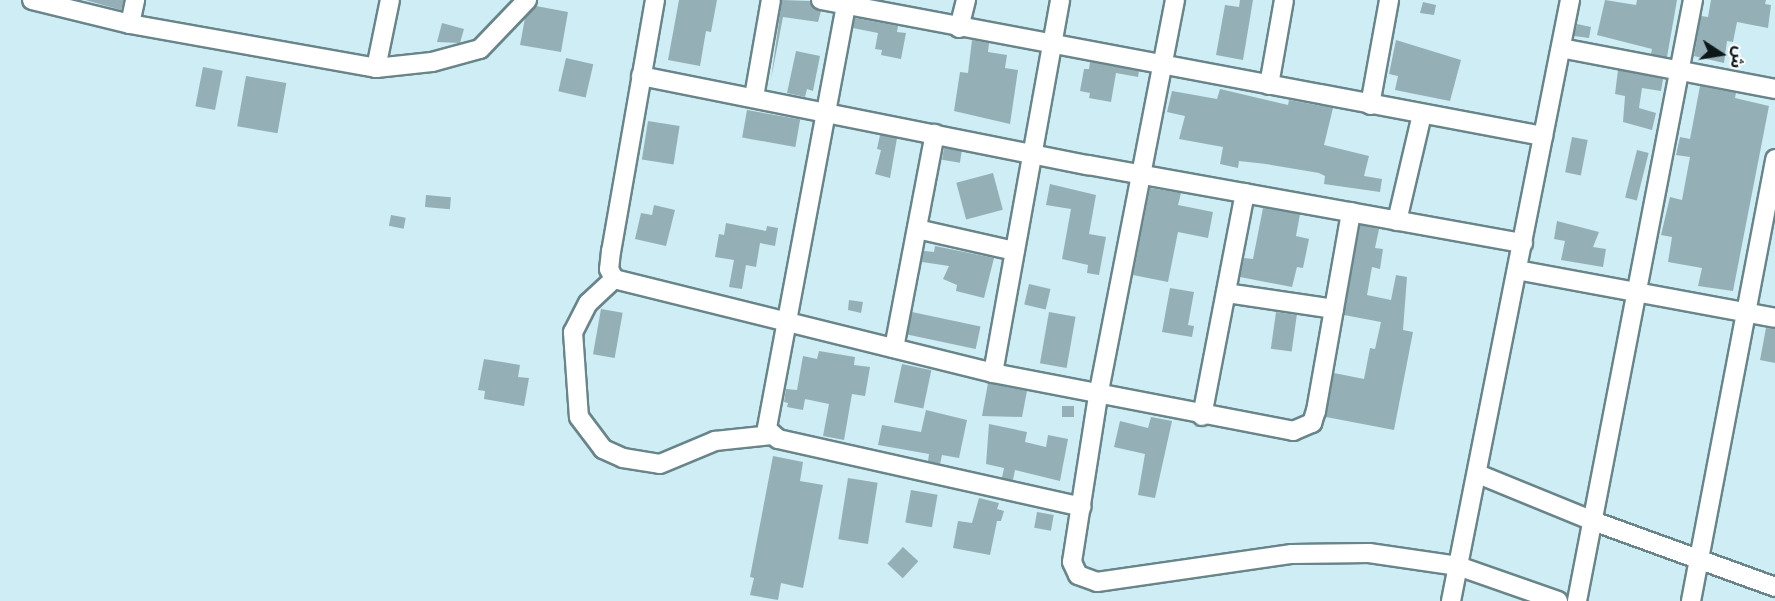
<!DOCTYPE html>
<html>
<head>
<meta charset="utf-8">
<style>
  body { margin:0 }
  #map { position:relative; width:1775px; height:601px; overflow:hidden; background:#cfedf4; font-family:"Asap Condensed","Noto Sans Arabic",sans-serif }
  div>[style] { position:absolute }
  [style*='--x'] { left:calc(var(--x)*1px); top:calc(var(--y)*1px); width:calc(var(--w)*1px); rotate:calc(var(--a)*1deg) }
  .building>* { inset:0; background:#94b0b6; transform-origin:0 0 }
  .roads { filter:drop-shadow(2px 0 #69858a) drop-shadow(-2px 0 #69858a) drop-shadow(0 2px #69858a) drop-shadow(0 -2px #69858a) }
  .minor>* { height:18px; margin:-9px; padding:0 9px; transform-origin:9px; border-radius:9px; background:#fff }
  span { translate:-50% -50%; white-space:nowrap; text-align:center; line-height:1.15; -webkit-text-stroke:6px #fff; paint-order:stroke }
  .north { position:absolute; left:1691px; top:24px; width:60px; height:60px; -webkit-text-stroke:4px #fff; paint-order:stroke; rotate:102deg; font-size:16px; font-weight:700; line-height:24px; text-align:center; color:#0c1719 }
  .north::after { content:''; display:block; margin:auto; width:21px; height:27px; background:#0c1719; clip-path:polygon(50% 0,100% 100%,50% 72%,0 100%) }
</style>
</head>
<body>
<div id="map">
  <div class="building">
    <i style="clip-path:polygon(85px 0,124px 0,121px 10px)"></i>
    <i style="clip-path:polygon(679px 0,717px 0,711px 32px,706px 31px,700px 66px,668px 60px)"></i>
    <i style="clip-path:polygon(782px 0,810px 1px,813px 8px,821px 11px,818px 22px,783px 17px,771px 79px)"></i>
    <i style="clip-path:polygon(1240px 0,1253px 0,1243px 60px,1216px 55px,1225px 5px,1239px 7px)"></i>
    <i style="clip-path:polygon(1605px 0,1636px 5px,1637px 0,1677px 0,1667px 57px,1651px 54px,1652px 49px,1597px 35px)"></i>
    <i style="clip-path:polygon(1711px 0,1766px 0,1765px 4px,1771px 5px,1768px 28px,1737px 22px,1733px 42px,1727px 41px,1724px 63px,1694px 56px,1701px 16px,1708px 17px)"></i>
    <i style="clip-path:polygon(1423px 2px,1436px 5px,1434px 15px,1420px 13px)"></i>
    <i style="clip-path:polygon(536px 6px,568px 12px,561px 52px,520px 45px,525px 18px)"></i>
    <i style="clip-path:polygon(855px 18px,898px 26px,897px 32px,906px 33px,901px 59px,881px 55px,882px 50px,875px 49px,878px 33px,853px 28px)"></i>
    <i style="clip-path:polygon(442px 23px,464px 29px,460px 43px,437px 42px)"></i>
    <i style="clip-path:polygon(1577px 24px,1591px 27px,1589px 38px,1574px 36px)"></i>
    <i style="clip-path:polygon(972px 40px,989px 43px,988px 52px,1007px 55px,1005px 68px,1018px 70px,1010px 124px,954px 111px,960px 72px,968px 73px)"></i>
    <i style="clip-path:polygon(1396px 40px,1461px 60px,1450px 101px,1395px 90px,1398px 76px,1389px 74px)"></i>
    <i style="clip-path:polygon(796px 51px,820px 56px,813px 91px,807px 89px,805px 97px,787px 93px)"></i>
    <i style="left:566px;top:58px;width:28px;height:34px;rotate:13deg"></i>
    <i style="clip-path:polygon(1090px 62px,1139px 71px,1138px 77px,1116px 73px,1111px 102px,1089px 98px,1090px 93px,1080px 91px,1084px 69px,1089px 69px)"></i>
    <i style="left:203px;top:67px;width:20px;height:40px;rotate:11deg"></i>
    <i style="clip-path:polygon(1618px 70px,1663px 79px,1661px 91px,1642px 88px,1639px 108px,1656px 113px,1652px 130px,1623px 122px,1625px 96px,1615px 94px)"></i>
    <i style="left:246px;top:76px;width:41px;height:51px;rotate:10deg"></i>
    <i style="clip-path:polygon(1700px 86px,1736px 93px,1735px 98px,1769px 106px,1733px 291px,1698px 286px,1702px 268px,1668px 262px,1672px 237px,1661px 235px,1670px 197px,1682px 200px,1690px 157px,1676px 155px,1680px 137px,1690px 139px)"></i>
    <i style="clip-path:polygon(1220px 89px,1288px 105px,1289px 100px,1333px 108px,1324px 145px,1369px 156px,1364px 176px,1382px 179px,1380px 192px,1324px 184px,1325px 176px,1319px 173px,1266px 164px,1239px 161px,1238px 168px,1220px 164px,1223px 147px,1179px 139px,1185px 116px,1167px 112px,1172px 91px,1217px 99px)"></i>
    <i style="left:747px;top:110px;width:54px;height:28px;rotate:10deg"></i>
    <i style="left:648px;top:121px;width:32px;height:39px;rotate:9deg"></i>
    <i style="clip-path:polygon(880px 135px,897px 138px,890px 178px,875px 174px,881px 150px,877px 149px)"></i>
    <i style="left:1572px;top:137px;width:16px;height:36px;rotate:11deg"></i>
    <i style="left:944px;top:148px;width:18px;height:12px;rotate:9deg"></i>
    <i style="left:1637px;top:150px;width:12px;height:49px;rotate:14deg"></i>
    <i style="left:993px;top:173px;width:38px;height:38px;rotate:75deg"></i>
    <i style="clip-path:polygon(1050px 184px,1096px 195px,1089px 234px,1106px 237px,1099px 275px,1087px 273px,1088px 265px,1062px 259px,1071px 209px,1046px 205px)"></i>
    <i style="clip-path:polygon(1150px 188px,1181px 193px,1178px 205px,1213px 212px,1208px 238px,1178px 232px,1168px 282px,1133px 275px)"></i>
    <i style="left:426px;top:195px;width:25px;height:12px;rotate:5deg"></i>
    <i style="clip-path:polygon(654px 205px,675px 210px,666px 246px,635px 239px,641px 213px,652px 215px)"></i>
    <i style="clip-path:polygon(1263px 208px,1300px 214px,1296px 236px,1309px 239px,1303px 268px,1297px 267px,1292px 287px,1240px 277px,1244px 258px,1253px 259px)"></i>
    <i style="left:391px;top:215px;width:15px;height:11px;rotate:11deg"></i>
    <i style="clip-path:polygon(1557px 221px,1599px 232px,1593px 247px,1606px 249px,1603px 267px,1561px 260px,1565px 241px,1554px 239px)"></i>
    <i style="clip-path:polygon(726px 223px,766px 231px,767px 226px,778px 228px,775px 246px,760px 243px,756px 267px,746px 265px,742px 289px,729px 287px,734px 260px,715px 257px,719px 234px,724px 235px)"></i>
    <i style="clip-path:polygon(1360px 225px,1379px 229px,1375px 248px,1383px 249px,1380px 269px,1372px 267px,1367px 295px,1391px 300px,1396px 275px,1407px 277px,1403px 330px,1413px 332px,1394px 430px,1326px 417px,1334px 373px,1364px 379px,1370px 348px,1375px 349px,1381px 322px,1344px 315px)"></i>
    <i style="clip-path:polygon(935px 246px,994px 258px,984px 298px,956px 291px,957px 285px,943px 279px,949px 266px,922px 262px,924px 251px,934px 252px)"></i>
    <i style="left:1029px;top:284px;width:22px;height:21px;rotate:13deg"></i>
    <i style="clip-path:polygon(1170px 288px,1194px 292px,1188px 325px,1194px 326px,1192px 337px,1162px 332px)"></i>
    <i style="clip-path:polygon(849px 300px,863px 302px,861px 313px,848px 310px)"></i>
    <i style="left:601px;top:309px;width:22px;height:46px;rotate:10deg"></i>
    <i style="left:912px;top:312px;width:70px;height:23px;rotate:12deg"></i>
    <i style="left:1049px;top:312px;width:27px;height:52px;rotate:10deg"></i>
    <i style="left:1276px;top:312px;width:21px;height:37px;rotate:8deg"></i>
    <i style="clip-path:polygon(1766px 328px,1775px 329px,1775px 363px,1760px 360px)"></i>
    <i style="clip-path:polygon(819px 351px,855px 357px,854px 365px,870px 367px,865px 396px,852px 394px,844px 440px,823px 436px,829px 404px,805px 399px,803px 410px,787px 407px,788px 403px,784px 402px,786px 389px,797px 390px,803px 356px,817px 359px)"></i>
    <i style="clip-path:polygon(484px 359px,520px 365px,518px 377px,529px 378px,524px 406px,484px 399px,485px 391px,478px 390px)"></i>
    <i style="left:902px;top:364px;width:30px;height:39px;rotate:12deg"></i>
    <i style="clip-path:polygon(988px 383px,1027px 391px,1022px 417px,982px 416px)"></i>
    <i style="left:1062px;top:406px;width:12px;height:11px"></i>
    <i style="clip-path:polygon(926px 410px,967px 420px,959px 458px,942px 455px,940px 464px,928px 461px,929px 454px,878px 445px,882px 425px,921px 432px)"></i>
    <i style="clip-path:polygon(1151px 417px,1172px 421px,1155px 498px,1138px 495px,1145px 454px,1114px 447px,1120px 421px,1148px 428px)"></i>
    <i style="clip-path:polygon(989px 424px,1027px 432px,1025px 442px,1046px 447px,1048px 435px,1068px 439px,1060px 481px,1015px 470px,1013px 480px,1002px 478px,1004px 468px,986px 464px)"></i>
    <i style="clip-path:polygon(773px 456px,803px 462px,800px 481px,823px 485px,803px 588px,781px 583px,778px 600px,750px 595px,754px 578px,750px 577px)"></i>
    <i style="left:848px;top:478px;width:30px;height:62px;rotate:9deg"></i>
    <i style="left:911px;top:490px;width:27px;height:33px;rotate:10deg"></i>
    <i style="clip-path:polygon(979px 498px,999px 503px,997px 509px,1004px 511px,1001px 521px,997px 521px,990px 555px,953px 548px,958px 521px,972px 523px)"></i>
    <i style="left:1037px;top:512px;width:17px;height:16px;rotate:10deg"></i>
    <i style="left:903px;top:547px;width:21px;height:23px;rotate:43deg"></i>
  </div>
  <div class="roads">
    <div class="minor">
      <i style="--x:32;--y:0;--w:101;--a:13.8"></i>
      <i style="--x:130;--y:24;--w:250;--a:10.1"></i>
      <i style="--x:376;--y:68;--w:56;--a:-6.1"></i>
      <i style="--x:432;--y:62;--w:50;--a:-15.2"></i>
      <i style="--x:480;--y:49;--w:68;--a:-46.2"></i>
      <i style="--x:655;--y:0;--w:255;--a:99.9"></i>
      <i style="--x:611;--y:251;--w:18;--a:96"></i>
      <i style="--x:609;--y:269;--w:11;--a:63"></i>
      <i style="--x:614;--y:279;--w:390;--a:13.9"></i>
      <i style="--x:993;--y:373;--w:306;--a:10.9"></i>
      <i style="--x:1293;--y:431;--w:21;--a:-23"></i>
      <i style="--x:1312;--y:423;--w:13;--a:-72"></i>
      <i style="--x:1316;--y:411;--w:202;--a:-80"></i>
      <i style="--x:821;--y:0;--w:735;--a:10.67"></i>
      <i style="--x:847;--y:0;--w:436;--a:100.6"></i>
      <i style="--x:767;--y:429;--w:15;--a:42"></i>
      <i style="--x:778;--y:439;--w:311;--a:12.6"></i>
      <i style="--x:1175;--y:0;--w:403;--a:101"></i>
      <i style="--x:1098;--y:396;--w:168;--a:98.9"></i>
      <i style="--x:1072;--y:562;--w:14;--a:65"></i>
      <i style="--x:1078;--y:575;--w:20;--a:20"></i>
      <i style="--x:1097;--y:582;--w:197;--a:-8.2"></i>
      <i style="--x:1292;--y:554;--w:77;--a:-0.7"></i>
      <i style="--x:1369;--y:553;--w:90;--a:8.3"></i>
      <i style="--x:1458;--y:566;--w:106;--a:19.3"></i>
      <i style="--x:130;--y:24;--w:25;--a:-78"></i>
      <i style="--x:959;--y:28;--w:29;--a:-76"></i>
      <i style="--x:1561;--y:48;--w:218;--a:10.8"></i>
      <i style="--x:376;--y:68;--w:69;--a:-78.4"></i>
      <i style="--x:641;--y:76;--w:456;--a:11.3"></i>
      <i style="--x:1088;--y:165;--w:442;--a:10.2"></i>
      <i style="--x:1269;--y:85;--w:86;--a:-80"></i>
      <i style="--x:754;--y:97;--w:98;--a:-80.1"></i>
      <i style="--x:1370;--y:105;--w:107;--a:-79.7"></i>
      <i style="--x:1397;--y:221;--w:110;--a:-76.8"></i>
      <i style="--x:917;--y:229;--w:100;--a:12.7"></i>
      <i style="--x:1517;--y:270;--w:262;--a:10.5"></i>
      <i style="--x:614;--y:279;--w:35;--a:137"></i>
      <i style="--x:588;--y:303;--w:33;--a:117"></i>
      <i style="--x:573;--y:332;--w:85;--a:86"></i>
      <i style="--x:579;--y:417;--w:40;--a:53"></i>
      <i style="--x:603;--y:449;--w:22;--a:24"></i>
      <i style="--x:623;--y:458;--w:37;--a:9"></i>
      <i style="--x:660;--y:464;--w:60;--a:-22.7"></i>
      <i style="--x:715;--y:441;--w:57;--a:-6"></i>
      <i style="--x:1226;--y:293;--w:109;--a:8.4"></i>
      <i style="--x:894;--y:348;--w:218;--a:-79.2"></i>
      <i style="--x:993;--y:373;--w:379;--a:-79.8"></i>
      <i style="--x:1202;--y:416;--w:227;--a:-79.1"></i>
      <i style="--x:1478;--y:474;--w:124;--a:22.2"></i>
      <i style="--x:1593;--y:521;--w:194;--a:19.9"></i>
      <i style="--x:1451;--y:601;--w:613;--a:-78.8"></i>
      <i style="--x:1577;--y:601;--w:612;--a:-79.08"></i>
      <i style="--x:1691;--y:601;--w:450;--a:-79.2"></i>
    </div>
  </div>
  <div class="north">ش</div>
</div>
</body>
</html>
